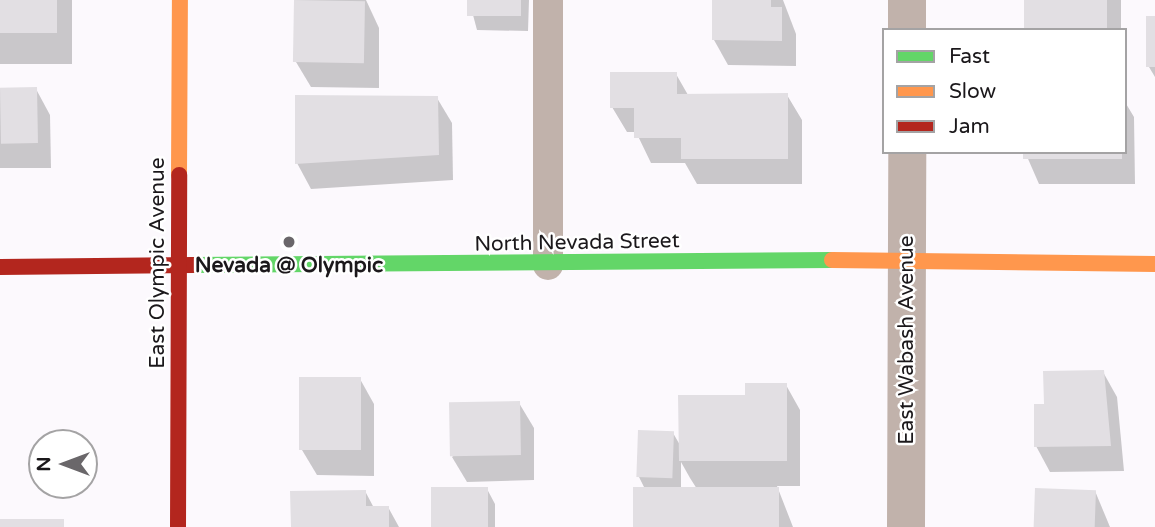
<!DOCTYPE html>
<html>
<head>
<meta charset="utf-8">
<style>
  body { margin:0 }
  #map { position:relative; width:1155px; height:527px; overflow:hidden; background:#fcf9fd; font-family:"Varela Round",sans-serif }
  div>[style] { position:absolute }
  [style*='--x'] { left:calc(var(--x)*1px); top:calc(var(--y)*1px); width:calc(var(--w)*1px); rotate:calc(var(--a)*1deg) }
  .shadow>* { inset:0; background:#0003; transform-origin:0 0 }
  .building>* { inset:0; background:#e2dfe3; transform-origin:0 0 }
  .lane>* { height:30px; margin:-15px; padding:0 15px; transform-origin:15px; border-radius:15px; background:#c1b2ab }
  .street>* { height:38px; margin:-19px; padding:0 19px; transform-origin:19px; border-radius:19px; background:#c1b2ab }
  .fast>* { height:16px; margin:-8px; padding:0 8px; transform-origin:8px; border-radius:8px; background:#63d668 }
  .slow>* { height:16px; margin:-8px; padding:0 8px; transform-origin:8px; border-radius:8px; background:#ff974d }
  .jam>* { height:16px; margin:-8px; padding:0 8px; transform-origin:8px; border-radius:8px; background:#b3261e }
  .dots>* { width:19px; height:19px; translate:-50% -50%; box-sizing:border-box; border:4px solid #fff; border-radius:50% }
  span { translate:-50% -50%; white-space:nowrap; text-align:center; line-height:1.15; -webkit-text-stroke:5px #fff; paint-order:stroke }
  .street-label { font-size:21px; color:#1b181b }
  .poi-label { font-size:21px; color:#1b181b; font-weight:700 }
  .legend { position:absolute; left:882px; top:28px; width:245px; height:126px; box-sizing:border-box; background:#fff; border:2px solid #a4a3a4; margin:0; padding:9px 12px; list-style:none; font-size:21px; color:#1b181b }
  .legend li { display:flex; align-items:center; gap:14px; height:35px }
  .legend b { width:35px; border:2px solid #a4a3a4 }
  .north { position:absolute; left:28px; top:429px; width:70px; height:70px; box-sizing:border-box; background:#fff; border:2px solid #a4a3a4; border-radius:50%; rotate:270deg; font-size:19px; font-weight:700; line-height:28px; text-align:center; color:#1b181b }
  .north::after { content:''; display:block; margin:auto; width:24px; height:32px; background:#6a676a; clip-path:polygon(50% 0,100% 100%,50% 72%,0 100%) }
</style>
</head>
<body>
<div id="map">
  <div class="shadow">
    <i style="left:0;top:0;width:72px;height:64px"></i>
    <i style="clip-path:polygon(295px 0,366px 0,379px 28px,379px 88px,311px 87px,296px 62px)"></i>
    <i style="clip-path:polygon(469px 0,529px 0,528px 31px,477px 30px)"></i>
    <i style="clip-path:polygon(714px 0,783px 0,796px 34px,796px 66px,728px 65px,714px 40px)"></i>
    <i style="left:1026px;top:0;width:95px;height:30px"></i>
    <i style="clip-path:polygon(1155px 18px,1155px 77px,1149px 67px)"></i>
    <i style="clip-path:polygon(676px 74px,688px 95px,787px 95px,802px 120px,802px 184px,697px 184px,685px 163px,651px 163px,636px 132px,627px 132px,612px 107px)"></i>
    <i style="clip-path:polygon(0 89px,36px 89px,50px 115px,51px 168px,0 168px)"></i>
    <i style="clip-path:polygon(437px 98px,452px 123px,453px 180px,311px 189px,297px 163px)"></i>
    <i style="clip-path:polygon(1125px 102px,1134px 117px,1135px 184px,1039px 184px,1025px 152px,1125px 152px)"></i>
    <i style="clip-path:polygon(1103px 372px,1117px 397px,1124px 471px,1050px 472px,1036px 446px,1046px 406px)"></i>
    <i style="clip-path:polygon(360px 379px,374px 404px,374px 476px,317px 475px,302px 450px)"></i>
    <i style="clip-path:polygon(evenodd,786px 385px,800px 410px,800px 486px,777px 486px,793px 527px,635px 527px,645px 489px,639px 477px,673px 433px,680px 445px,747px 397px,786px 385px,681px 462px,690px 478px,697px 489px,681px 489px,681px 462px)"></i>
    <i style="clip-path:polygon(519px 403px,534px 428px,534px 480px,467px 482px,452px 457px)"></i>
    <i style="clip-path:polygon(487px 489px,495px 504px,495px 527px,433px 527px)"></i>
    <i style="clip-path:polygon(365px 491px,374px 508px,388px 507px,399px 527px,292px 527px)"></i>
    <i style="clip-path:polygon(1095px 491px,1110px 527px,1035px 527px)"></i>
  </div>
  <div class="building">
    <i style="left:0;top:0;width:57px;height:33px"></i>
    <i style="left:294px;top:0;width:71px;height:62px;rotate:1deg"></i>
    <i style="left:467px;top:0;width:54px;height:16px"></i>
    <i style="clip-path:polygon(712px 0,771px 0,771px 7px,782px 7px,782px 41px,712px 40px)"></i>
    <i style="left:1024px;top:0;width:83px;height:30px"></i>
    <i style="left:1155px;top:16px;width:51px;height:9px;rotate:90deg"></i>
    <i style="clip-path:polygon(610px 72px,677px 72px,677px 94px,788px 93px,788px 159px,681px 159px,681px 138px,634px 138px,634px 108px,610px 108px)"></i>
    <i style="left:37px;top:87px;width:56px;height:37px;rotate:89deg"></i>
    <i style="clip-path:polygon(295px 95px,438px 96px,439px 155px,295px 164px)"></i>
    <i style="left:1023px;top:152px;width:99px;height:7px"></i>
    <i style="clip-path:polygon(1104px 370px,1111px 446px,1034px 447px,1034px 404px,1044px 404px,1043px 371px)"></i>
    <i style="left:299px;top:377px;width:62px;height:73px"></i>
    <i style="clip-path:polygon(745px 383px,787px 383px,787px 461px,679px 461px,678px 395px,745px 395px)"></i>
    <i style="left:520px;top:401px;width:54px;height:71px;rotate:89deg"></i>
    <i style="left:638px;top:430px;width:36px;height:47px;rotate:2deg"></i>
    <i style="left:488px;top:487px;width:40px;height:57px;rotate:90deg"></i>
    <i style="left:633px;top:487px;width:146px;height:40px"></i>
    <i style="left:1035px;top:488px;width:61px;height:39px;rotate:2deg"></i>
    <i style="clip-path:polygon(366px 490px,366px 506px,389px 506px,389px 527px,291px 527px,290px 491px)"></i>
    <i style="left:0;top:519px;width:64px;height:8px"></i>
  </div>
  <div class="lane">
    <i style="--x:548;--y:0;--w:265;--a:90"></i>
  </div>
  <div class="street">
    <i style="--x:907;--y:0;--w:30;--a:90"></i>
    <i style="--x:906;--y:527;--w:375;--a:-89.8"></i>
  </div>
  <div class="fast">
    <i style="--x:193;--y:265;--w:639;--a:-0.45"></i>
  </div>
  <div class="slow">
    <i style="--x:179;--y:175;--w:175;--a:-89.7"></i>
    <i style="--x:832;--y:260;--w:323;--a:0.7"></i>
  </div>
  <div class="jam">
    <i style="--x:0;--y:267;--w:193;--a:-0.6"></i>
    <i style="--x:178;--y:527;--w:352;--a:-89.8"></i>
  </div>
  <div class="dots">
    <i style="left:289px;top:242px;background:#6a676a"></i>
  </div>
  <div class="street-label">
    <span style="left:577px;top:243px;rotate:-1deg">North Nevada Street</span>
    <span style="left:158px;top:263px;rotate:-90deg">East Olympic Avenue</span>
    <span style="left:907px;top:340px;rotate:-90deg">East Wabash Avenue</span>
  </div>
  <div class="poi-label">
    <span style="left:289px;top:266px">Nevada @ Olympic</span>
  </div>
  <ul class="legend">
  <li><b style="height:9px;background:#63d668"></b>Fast</li>
  <li><b style="height:9px;background:#ff974d"></b>Slow</li>
  <li><b style="height:9px;background:#b3261e"></b>Jam</li>
  </ul>
  <div class="north">N</div>
</div>
</body>
</html>
